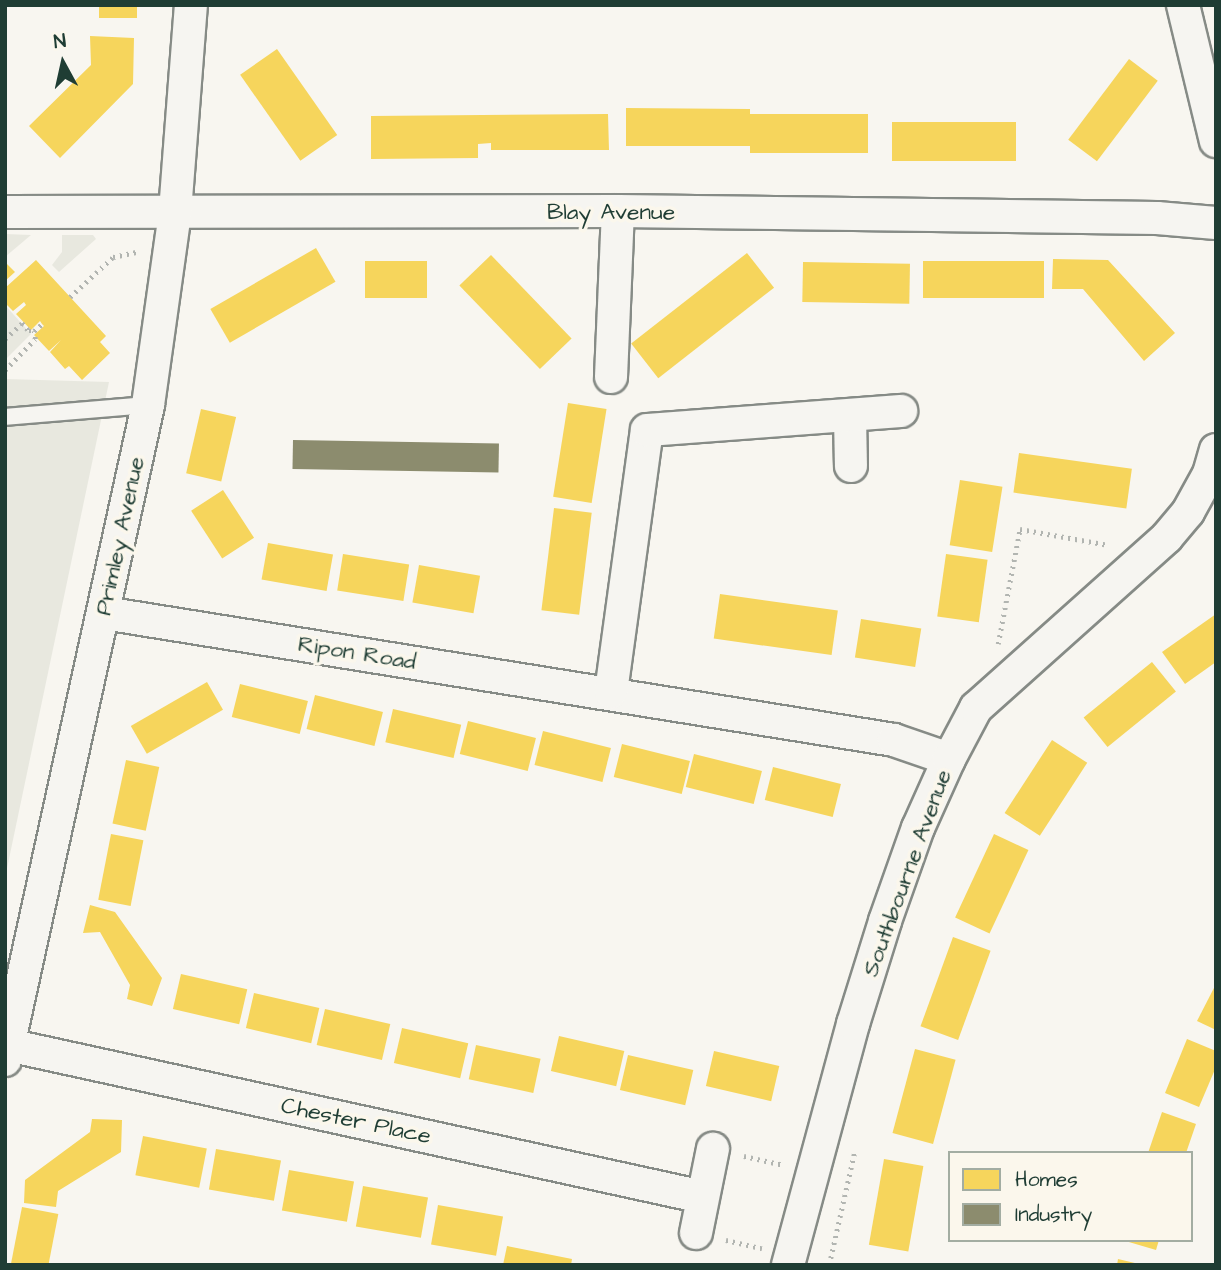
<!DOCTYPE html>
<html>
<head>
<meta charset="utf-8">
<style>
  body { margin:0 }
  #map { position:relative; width:1221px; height:1270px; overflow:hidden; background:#f8f6f0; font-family:"Architects Daughter",sans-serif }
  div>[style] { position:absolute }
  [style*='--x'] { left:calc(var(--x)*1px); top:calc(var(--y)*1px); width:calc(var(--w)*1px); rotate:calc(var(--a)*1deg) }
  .built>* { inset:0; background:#e8e8df }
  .homes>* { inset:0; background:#f6d55c; transform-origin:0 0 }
  .industry>* { inset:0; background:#8c8c6e; transform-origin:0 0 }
  .path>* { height:4.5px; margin-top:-2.25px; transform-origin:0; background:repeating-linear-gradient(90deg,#b2b5b1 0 2px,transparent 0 7px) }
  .roads { filter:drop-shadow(2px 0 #868b86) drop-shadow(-2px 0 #868b86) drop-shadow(0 2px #868b86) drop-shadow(0 -2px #868b86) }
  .lane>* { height:16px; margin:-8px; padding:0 8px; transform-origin:8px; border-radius:8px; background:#f6f5f1 }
  .street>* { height:32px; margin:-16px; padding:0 16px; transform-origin:16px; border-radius:16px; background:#f6f5f1 }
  span { translate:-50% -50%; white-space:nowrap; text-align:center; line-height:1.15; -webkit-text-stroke:7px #fbf7ec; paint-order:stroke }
  .street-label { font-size:23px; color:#1f3d34 }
  .frame { position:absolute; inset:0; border:7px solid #1f3d34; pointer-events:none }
  .legend { position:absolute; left:948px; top:1151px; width:245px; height:91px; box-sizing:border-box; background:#fbf7ec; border:2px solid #a3ada2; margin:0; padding:9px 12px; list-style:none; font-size:21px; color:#1f3d34 }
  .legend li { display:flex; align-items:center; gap:14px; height:35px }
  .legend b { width:35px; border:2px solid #a3ada2 }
  .north { position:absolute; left:28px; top:28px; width:70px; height:70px; -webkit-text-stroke:5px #fbf7ec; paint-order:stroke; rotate:352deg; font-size:19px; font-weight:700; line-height:28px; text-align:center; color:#1f3d34 }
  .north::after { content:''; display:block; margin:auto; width:24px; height:32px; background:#1f3d34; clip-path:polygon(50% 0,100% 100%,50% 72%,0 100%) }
</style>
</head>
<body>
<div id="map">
  <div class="built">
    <i style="clip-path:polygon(5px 234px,31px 235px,5px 257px)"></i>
    <i style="clip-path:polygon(62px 235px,93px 235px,96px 239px,59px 272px,52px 265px,62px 252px)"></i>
    <i style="clip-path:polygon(5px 305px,31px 334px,5px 360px)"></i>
    <i style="clip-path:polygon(5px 379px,109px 382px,5px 878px)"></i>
  </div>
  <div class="homes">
    <i style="left:99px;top:5px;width:38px;height:13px"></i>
    <i style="clip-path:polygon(90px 36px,134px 38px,133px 84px,60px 158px,29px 126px,91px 65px)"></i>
    <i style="left:277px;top:49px;width:105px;height:45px;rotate:55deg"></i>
    <i style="left:1129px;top:59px;width:36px;height:101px;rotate:37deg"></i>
    <i style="clip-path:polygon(626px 108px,750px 109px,750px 114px,868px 114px,868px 153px,750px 153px,750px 146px,626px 146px)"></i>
    <i style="clip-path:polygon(608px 114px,609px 150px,491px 150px,491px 143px,478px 144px,478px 158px,371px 159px,371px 116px)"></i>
    <i style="left:892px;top:122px;width:124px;height:39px"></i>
    <i style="left:316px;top:248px;width:39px;height:122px;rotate:60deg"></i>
    <i style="left:747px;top:253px;width:44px;height:147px;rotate:52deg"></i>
    <i style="left:491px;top:255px;width:116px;height:44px;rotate:46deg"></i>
    <i style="clip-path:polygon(1053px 259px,1108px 260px,1175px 333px,1144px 361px,1083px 289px,1052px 289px)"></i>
    <i style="clip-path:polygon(36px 260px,106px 336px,100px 342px,110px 353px,82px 380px,69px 366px,65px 369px,50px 352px,61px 340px,49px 351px,34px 335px,44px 326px,42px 324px,40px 321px,31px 330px,16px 314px,26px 305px,24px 302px,13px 311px,5px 303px,5px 288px)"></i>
    <i style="left:365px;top:261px;width:62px;height:37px"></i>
    <i style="left:923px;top:261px;width:121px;height:37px"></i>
    <i style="clip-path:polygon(5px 262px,15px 272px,5px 281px)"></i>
    <i style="left:803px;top:262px;width:107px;height:40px;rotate:1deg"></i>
    <i style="left:568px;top:403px;width:39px;height:95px;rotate:9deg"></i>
    <i style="left:201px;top:409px;width:36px;height:66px;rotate:13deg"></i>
    <i style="left:1019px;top:453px;width:114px;height:40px;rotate:8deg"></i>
    <i style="left:960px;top:480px;width:43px;height:66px;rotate:9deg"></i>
    <i style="left:223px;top:490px;width:57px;height:38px;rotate:57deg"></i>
    <i style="left:554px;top:508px;width:38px;height:103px;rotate:7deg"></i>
    <i style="left:268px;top:543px;width:66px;height:37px;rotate:10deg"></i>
    <i style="left:343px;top:554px;width:67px;height:37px;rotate:9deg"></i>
    <i style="left:946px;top:554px;width:42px;height:63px;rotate:8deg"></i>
    <i style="left:419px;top:565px;width:62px;height:38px;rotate:10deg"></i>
    <i style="left:720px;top:594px;width:119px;height:45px;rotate:8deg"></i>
    <i style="clip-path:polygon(1216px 614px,1216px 662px,1185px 684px,1162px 652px)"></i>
    <i style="left:861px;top:619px;width:61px;height:39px;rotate:9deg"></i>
    <i style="left:1152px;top:662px;width:38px;height:88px;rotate:51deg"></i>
    <i style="left:207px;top:682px;width:32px;height:88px;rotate:60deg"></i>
    <i style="left:240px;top:684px;width:70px;height:34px;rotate:14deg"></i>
    <i style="left:315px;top:695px;width:70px;height:35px;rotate:14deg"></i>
    <i style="left:393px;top:709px;width:70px;height:34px;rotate:13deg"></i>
    <i style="left:468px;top:721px;width:70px;height:34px;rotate:14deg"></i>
    <i style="left:543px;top:731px;width:70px;height:35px;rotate:14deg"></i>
    <i style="left:1052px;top:740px;width:42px;height:87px;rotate:33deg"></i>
    <i style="left:622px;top:744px;width:70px;height:34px;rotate:14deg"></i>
    <i style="left:694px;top:754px;width:70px;height:34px;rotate:14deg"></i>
    <i style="left:126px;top:760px;width:34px;height:65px;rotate:12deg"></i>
    <i style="left:773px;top:767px;width:70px;height:34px;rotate:14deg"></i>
    <i style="left:111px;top:834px;width:33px;height:67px;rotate:11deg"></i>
    <i style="left:994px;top:834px;width:38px;height:92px;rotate:25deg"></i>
    <i style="clip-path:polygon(90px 905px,115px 912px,162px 978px,152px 1006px,127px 999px,130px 985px,100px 932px,83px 933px)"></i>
    <i style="left:953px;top:937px;width:40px;height:95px;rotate:20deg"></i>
    <i style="left:181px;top:974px;width:68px;height:36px;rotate:13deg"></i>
    <i style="clip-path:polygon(1216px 984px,1216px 1030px,1197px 1021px)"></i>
    <i style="left:254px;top:993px;width:67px;height:36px;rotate:13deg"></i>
    <i style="left:325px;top:1009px;width:67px;height:37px;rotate:13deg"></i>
    <i style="left:402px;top:1028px;width:68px;height:36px;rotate:13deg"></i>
    <i style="left:559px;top:1036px;width:67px;height:36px;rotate:13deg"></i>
    <i style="clip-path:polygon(1187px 1039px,1216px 1051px,1216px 1067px,1199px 1107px,1165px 1093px)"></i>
    <i style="left:476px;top:1045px;width:66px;height:35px;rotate:12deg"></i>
    <i style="left:915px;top:1049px;width:42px;height:87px;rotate:15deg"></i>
    <i style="left:714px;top:1051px;width:67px;height:36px;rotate:13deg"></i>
    <i style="left:628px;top:1055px;width:67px;height:36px;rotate:13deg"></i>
    <i style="clip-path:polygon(1162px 1112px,1196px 1124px,1186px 1153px,1148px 1153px)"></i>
    <i style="clip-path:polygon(92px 1119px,122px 1120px,121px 1152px,58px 1191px,56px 1207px,24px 1203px,25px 1180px,90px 1132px)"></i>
    <i style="left:143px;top:1136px;width:65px;height:40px;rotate:11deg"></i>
    <i style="left:216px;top:1149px;width:66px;height:41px;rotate:10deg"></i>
    <i style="left:884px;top:1159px;width:40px;height:87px;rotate:10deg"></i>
    <i style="left:289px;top:1170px;width:66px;height:41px;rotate:10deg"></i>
    <i style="left:363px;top:1186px;width:66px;height:41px;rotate:10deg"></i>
    <i style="left:438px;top:1205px;width:66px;height:40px;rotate:10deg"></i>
    <i style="left:22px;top:1207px;width:37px;height:59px;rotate:11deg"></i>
    <i style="clip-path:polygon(1122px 1240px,1159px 1240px,1156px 1250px)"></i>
    <i style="clip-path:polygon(507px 1246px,572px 1259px,571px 1265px,503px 1265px)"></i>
    <i style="clip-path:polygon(1118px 1259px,1139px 1264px,1139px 1265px,1117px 1265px)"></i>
  </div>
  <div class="industry">
    <i style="left:293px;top:440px;width:206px;height:29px;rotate:1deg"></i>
  </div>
  <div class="path">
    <i style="--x:70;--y:297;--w:59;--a:-42.9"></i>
    <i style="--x:113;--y:257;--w:25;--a:-12"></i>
    <i style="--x:5;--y:339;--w:23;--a:-43"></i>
    <i style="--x:22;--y:323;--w:11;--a:49"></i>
    <i style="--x:29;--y:331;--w:5;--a:0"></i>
    <i style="--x:5;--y:370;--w:43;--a:-45.9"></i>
    <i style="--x:35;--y:339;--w:8;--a:-97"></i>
    <i style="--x:34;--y:331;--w:11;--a:-41"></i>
    <i style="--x:998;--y:644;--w:117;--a:-79.2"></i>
    <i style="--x:1020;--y:529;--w:90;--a:10.2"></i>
    <i style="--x:744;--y:1156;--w:41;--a:12.7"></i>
    <i style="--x:726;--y:1240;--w:37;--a:13"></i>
    <i style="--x:829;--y:1265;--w:118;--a:-77.3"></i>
  </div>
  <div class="roads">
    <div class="lane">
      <i style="--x:5;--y:417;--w:144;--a:-4.8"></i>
    </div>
    <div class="street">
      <i style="--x:1183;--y:5;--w:140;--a:76.4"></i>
      <i style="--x:5;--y:212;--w:613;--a:-0.09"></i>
      <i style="--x:618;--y:211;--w:539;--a:0.74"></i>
      <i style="--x:1157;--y:218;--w:59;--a:4.8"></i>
      <i style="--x:611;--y:377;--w:166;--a:-87.6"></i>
      <i style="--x:850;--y:416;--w:50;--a:88.9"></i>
      <i style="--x:104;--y:613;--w:800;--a:9.13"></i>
      <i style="--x:894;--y:740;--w:58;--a:19.1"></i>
      <i style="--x:611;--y:692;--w:264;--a:-82.2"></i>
      <i style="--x:647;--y:430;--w:255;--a:-4.3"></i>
      <i style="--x:8;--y:1045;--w:711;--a:12.34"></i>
      <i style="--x:5;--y:1060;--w:670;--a:-77.68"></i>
      <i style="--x:148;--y:405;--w:195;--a:-82"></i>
      <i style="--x:175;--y:212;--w:208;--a:-85.6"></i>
      <i style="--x:696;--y:1233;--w:86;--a:-78.6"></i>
      <i style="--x:788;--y:1265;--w:250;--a:-74.9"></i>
      <i style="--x:853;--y:1024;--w:108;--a:-72.7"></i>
      <i style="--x:885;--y:921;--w:99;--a:-70.5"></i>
      <i style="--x:918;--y:828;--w:76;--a:-65.8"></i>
      <i style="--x:949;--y:759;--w:58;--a:-62.1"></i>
      <i style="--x:976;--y:708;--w:256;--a:-41.8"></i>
      <i style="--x:1167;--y:537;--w:33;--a:-50"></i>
      <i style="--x:1188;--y:512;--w:43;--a:-61.1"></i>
      <i style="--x:1209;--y:474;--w:25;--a:-74"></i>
    </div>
  </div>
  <div class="street-label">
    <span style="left:611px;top:212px">Blay Avenue</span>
    <span style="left:120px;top:536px;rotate:-78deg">Primley Avenue</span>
    <span style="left:357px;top:653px;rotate:9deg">Ripon Road</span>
    <span style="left:907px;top:873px;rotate:-70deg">Southbourne Avenue</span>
    <span style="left:356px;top:1121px;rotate:12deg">Chester Place</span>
  </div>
  <div class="frame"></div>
  <ul class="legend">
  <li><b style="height:19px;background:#f6d55c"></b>Homes</li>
  <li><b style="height:19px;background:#8c8c6e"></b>Industry</li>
  </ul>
  <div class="north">N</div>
</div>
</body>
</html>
